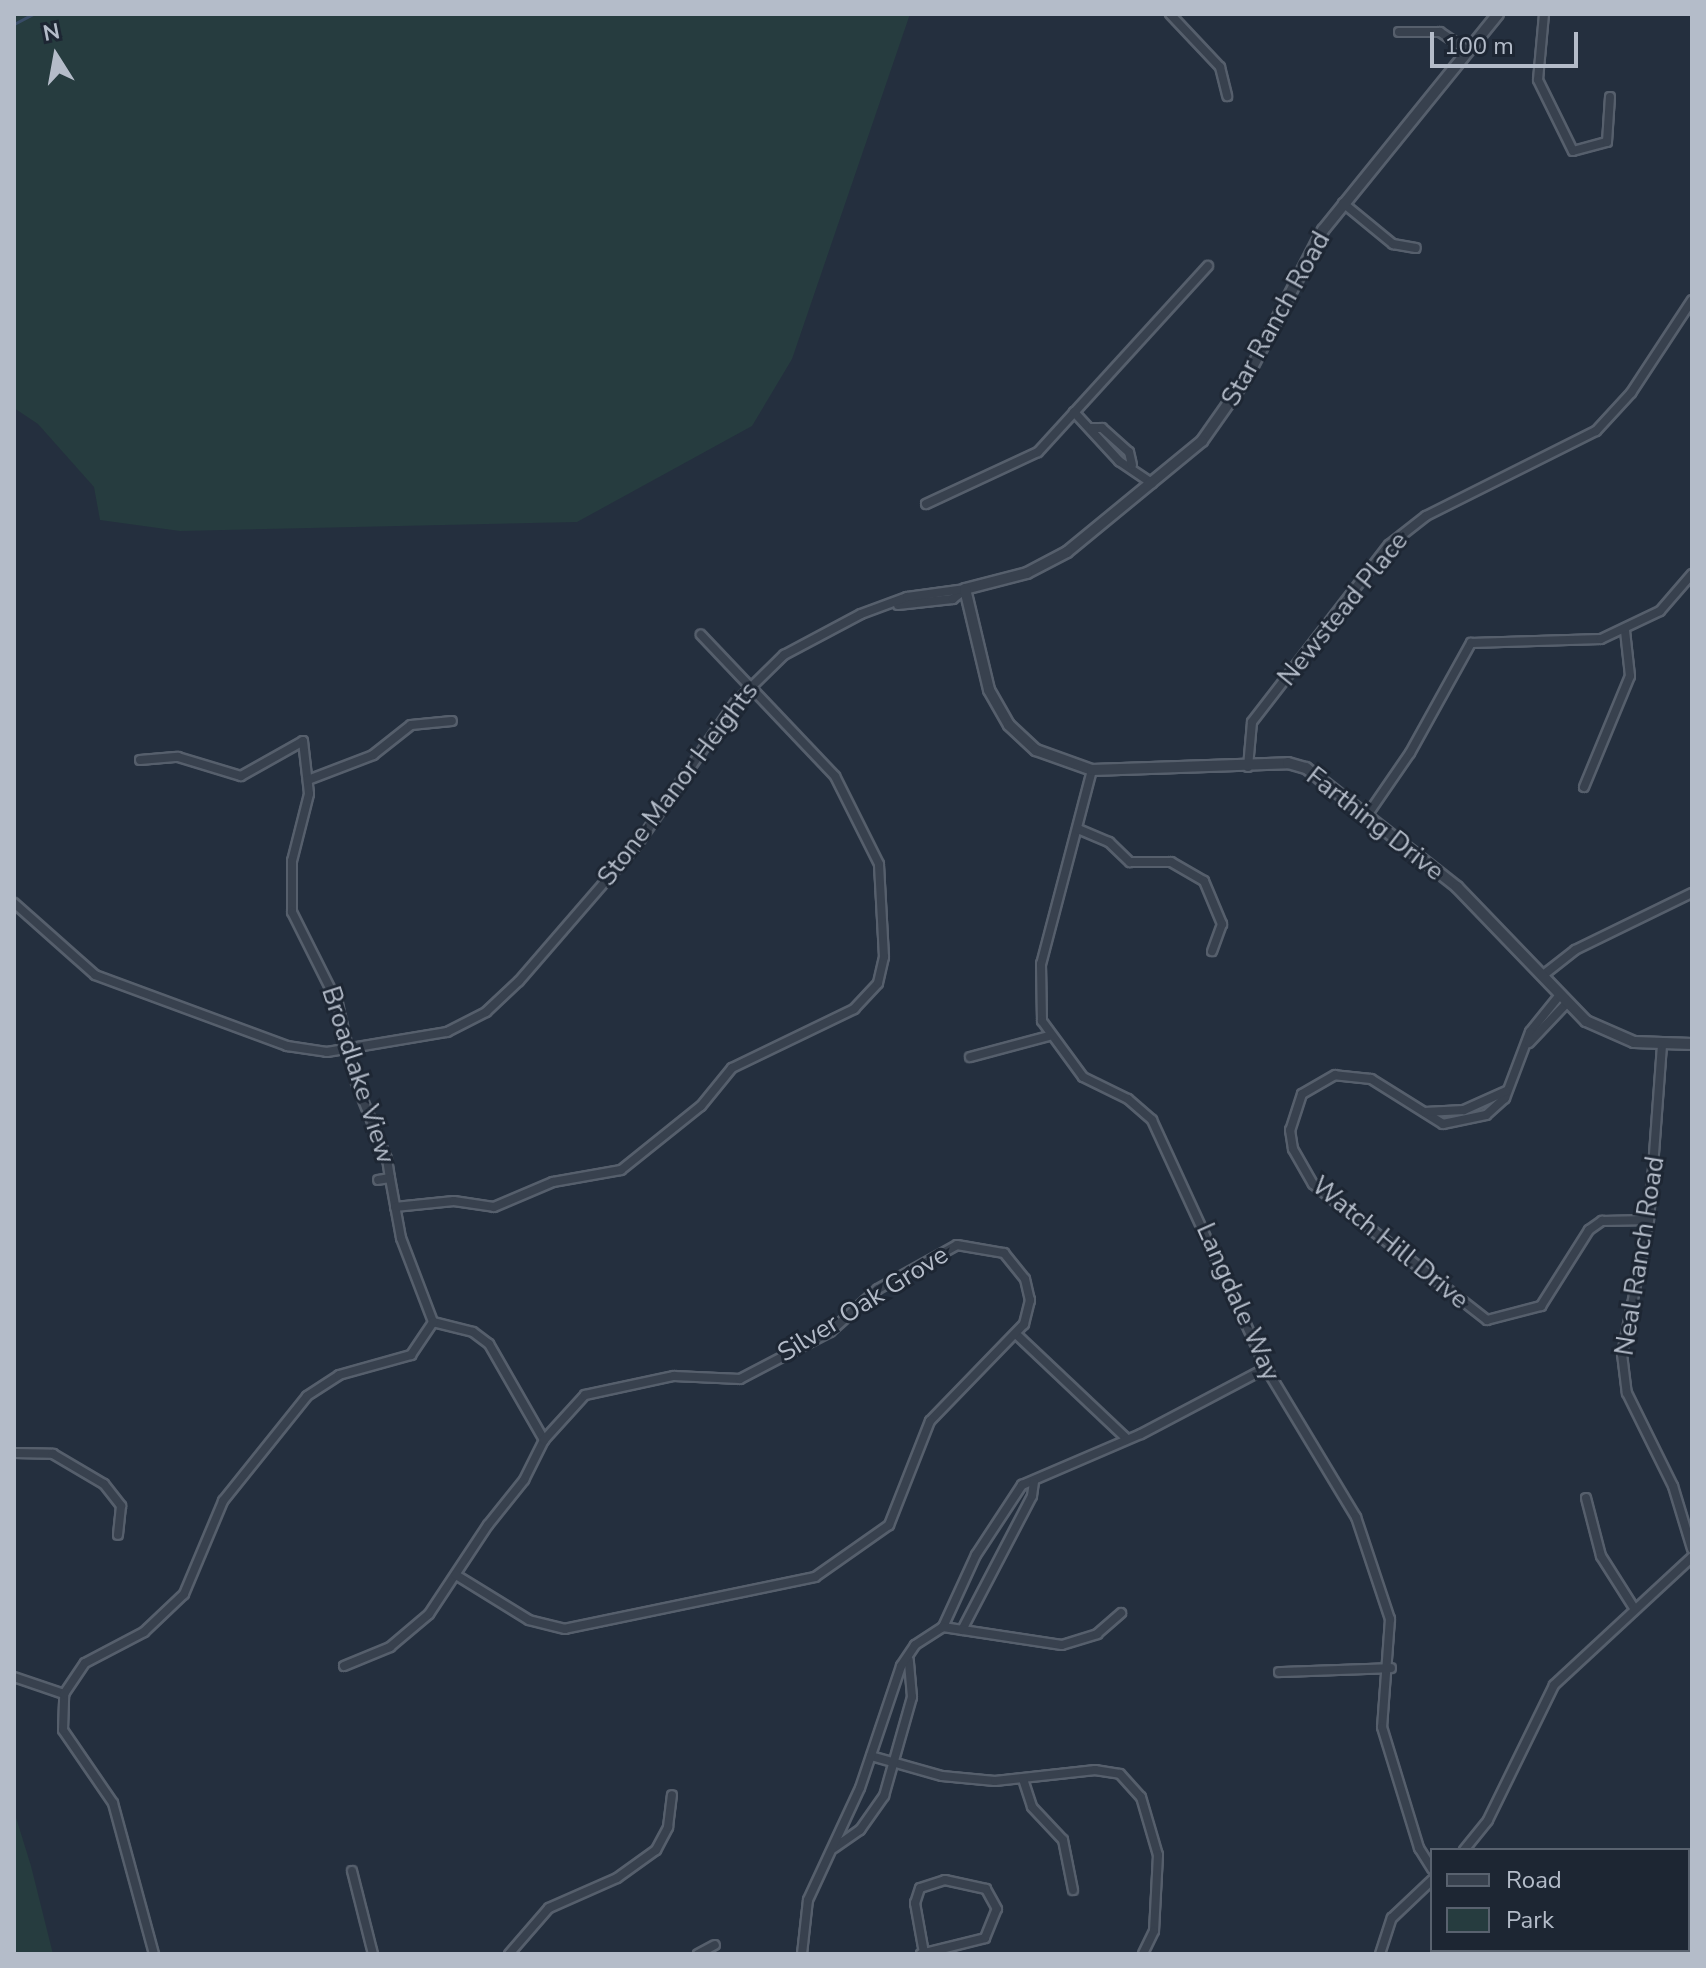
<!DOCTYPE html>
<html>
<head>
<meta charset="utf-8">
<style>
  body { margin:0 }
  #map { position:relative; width:1706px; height:1968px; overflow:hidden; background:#242f3e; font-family:"Nunito Sans",sans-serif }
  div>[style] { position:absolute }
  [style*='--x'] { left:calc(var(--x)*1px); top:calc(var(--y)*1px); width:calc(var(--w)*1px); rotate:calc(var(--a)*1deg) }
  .green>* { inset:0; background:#263c3f }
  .stream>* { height:3px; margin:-1.5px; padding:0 1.5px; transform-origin:1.5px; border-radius:1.5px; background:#394c67 }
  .roads { filter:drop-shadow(2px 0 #565f6c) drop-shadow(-2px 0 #565f6c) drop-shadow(0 2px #565f6c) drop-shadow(0 -2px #565f6c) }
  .minor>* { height:8px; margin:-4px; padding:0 4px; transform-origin:4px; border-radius:4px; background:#38414e }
  .tertiary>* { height:10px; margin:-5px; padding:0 5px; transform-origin:5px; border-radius:5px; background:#38414e }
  span { translate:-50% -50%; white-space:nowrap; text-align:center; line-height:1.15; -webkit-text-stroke:6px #1d2633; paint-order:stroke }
  .street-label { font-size:26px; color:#b4bcc9 }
  .frame { position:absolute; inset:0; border:16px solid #b4bcc9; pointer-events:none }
  .legend { position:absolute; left:1430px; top:1848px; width:260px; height:104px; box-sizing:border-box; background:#1d2633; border:2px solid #59626f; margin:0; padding:10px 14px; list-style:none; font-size:24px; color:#b4bcc9 }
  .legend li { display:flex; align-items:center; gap:16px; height:40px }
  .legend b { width:40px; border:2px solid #59626f }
  .north { position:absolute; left:16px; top:16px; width:80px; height:80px; -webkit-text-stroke:6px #1d2633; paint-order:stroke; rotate:349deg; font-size:22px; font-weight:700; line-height:32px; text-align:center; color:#b4bcc9 }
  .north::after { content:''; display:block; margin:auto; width:28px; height:36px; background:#b4bcc9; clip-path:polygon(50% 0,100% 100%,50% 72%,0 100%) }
  .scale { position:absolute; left:1430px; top:32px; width:148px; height:36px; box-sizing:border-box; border:4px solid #b4bcc9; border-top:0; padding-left:10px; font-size:24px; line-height:28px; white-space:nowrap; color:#b4bcc9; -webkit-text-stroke:6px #1d2633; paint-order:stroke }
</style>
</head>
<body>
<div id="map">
  <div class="green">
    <i style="clip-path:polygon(14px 14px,910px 14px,792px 359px,752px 426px,577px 522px,180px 531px,100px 520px,94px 487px,38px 424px,14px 408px)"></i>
    <i style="clip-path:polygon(14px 1811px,31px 1866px,53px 1954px,14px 1954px)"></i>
  </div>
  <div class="stream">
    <i style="--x:14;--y:24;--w:21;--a:-28"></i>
  </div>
  <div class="roads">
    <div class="minor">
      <i style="--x:1170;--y:14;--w:73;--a:46.7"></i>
      <i style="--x:1220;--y:67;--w:30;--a:76"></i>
      <i style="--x:1544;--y:14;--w:66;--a:95.2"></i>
      <i style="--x:1538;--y:80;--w:79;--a:63.8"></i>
      <i style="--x:1573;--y:151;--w:35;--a:-15"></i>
      <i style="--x:1607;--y:142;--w:45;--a:-86.2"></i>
      <i style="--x:1399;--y:32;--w:41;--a:0"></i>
      <i style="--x:1440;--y:32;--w:34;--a:34"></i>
      <i style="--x:1343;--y:203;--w:65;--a:39.4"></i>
      <i style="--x:1393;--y:244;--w:23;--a:10"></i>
      <i style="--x:1074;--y:412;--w:67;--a:47.4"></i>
      <i style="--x:1119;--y:461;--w:40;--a:34"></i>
      <i style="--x:1092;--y:428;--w:10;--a:0"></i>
      <i style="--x:1102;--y:428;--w:36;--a:42"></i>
      <i style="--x:1129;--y:452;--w:13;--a:77"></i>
      <i style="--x:926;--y:504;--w:123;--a:-24.9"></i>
      <i style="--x:1038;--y:452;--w:252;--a:-47.6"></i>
      <i style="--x:898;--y:605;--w:55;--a:-6.2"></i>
      <i style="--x:953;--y:599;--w:14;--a:-39"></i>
      <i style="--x:140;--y:760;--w:38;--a:-5"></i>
      <i style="--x:178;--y:757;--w:66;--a:16.8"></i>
      <i style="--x:241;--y:776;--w:71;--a:-29.4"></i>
      <i style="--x:303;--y:741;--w:53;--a:83.5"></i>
      <i style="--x:309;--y:794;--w:69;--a:104.2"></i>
      <i style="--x:292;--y:861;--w:51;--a:90"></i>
      <i style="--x:292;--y:912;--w:103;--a:63.4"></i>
      <i style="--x:338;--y:1004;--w:81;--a:77.2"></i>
      <i style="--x:356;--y:1083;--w:82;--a:67.8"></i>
      <i style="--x:387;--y:1159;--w:19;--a:81"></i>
      <i style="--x:390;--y:1178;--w:12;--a:171"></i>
      <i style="--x:1248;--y:767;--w:45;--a:-84.9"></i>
      <i style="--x:1252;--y:722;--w:224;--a:-52.3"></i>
      <i style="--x:1389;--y:545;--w:47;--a:-38.1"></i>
      <i style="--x:1426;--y:516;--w:190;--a:-26.6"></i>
      <i style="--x:1596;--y:431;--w:52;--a:-47.4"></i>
      <i style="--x:1631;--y:393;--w:111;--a:-56.7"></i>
      <i style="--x:1092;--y:770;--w:201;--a:104.7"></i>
      <i style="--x:1041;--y:964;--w:57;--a:89"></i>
      <i style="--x:1042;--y:1021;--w:69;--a:53.8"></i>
      <i style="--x:1083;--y:1077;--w:50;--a:26.1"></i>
      <i style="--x:1128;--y:1099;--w:32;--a:41"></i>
      <i style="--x:1152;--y:1120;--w:273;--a:65.3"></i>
      <i style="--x:1266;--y:1368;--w:174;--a:58.9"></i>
      <i style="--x:1356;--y:1517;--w:108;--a:71.6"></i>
      <i style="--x:1390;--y:1619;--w:108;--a:94.2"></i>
      <i style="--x:1382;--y:1727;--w:127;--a:73"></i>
      <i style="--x:1419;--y:1848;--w:25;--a:58"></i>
      <i style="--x:308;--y:780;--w:70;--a:-21"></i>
      <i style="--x:373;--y:755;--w:48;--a:-38.3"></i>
      <i style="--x:411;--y:725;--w:41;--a:-5.6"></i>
      <i style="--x:1584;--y:787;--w:120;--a:-67.5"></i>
      <i style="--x:1630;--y:676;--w:45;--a:-96.3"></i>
      <i style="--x:1368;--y:814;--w:74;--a:-55.5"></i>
      <i style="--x:1410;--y:753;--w:126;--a:-61"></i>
      <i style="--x:1471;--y:643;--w:130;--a:-1.8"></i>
      <i style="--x:1601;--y:639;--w:65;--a:-25.4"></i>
      <i style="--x:1660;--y:611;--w:49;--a:-49.1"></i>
      <i style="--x:1078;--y:829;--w:34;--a:23"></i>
      <i style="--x:1109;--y:842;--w:29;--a:44"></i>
      <i style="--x:1130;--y:862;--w:41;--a:0"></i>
      <i style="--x:1171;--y:862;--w:38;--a:30"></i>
      <i style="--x:1204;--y:881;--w:47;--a:67.3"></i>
      <i style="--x:1222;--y:924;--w:29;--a:110"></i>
      <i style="--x:14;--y:903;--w:108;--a:41.6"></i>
      <i style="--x:95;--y:975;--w:205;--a:20.3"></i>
      <i style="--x:287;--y:1046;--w:40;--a:8.5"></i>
      <i style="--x:327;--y:1052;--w:122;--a:-9.5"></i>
      <i style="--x:447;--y:1032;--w:44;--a:-27.1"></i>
      <i style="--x:486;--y:1012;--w:45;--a:-43.2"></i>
      <i style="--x:519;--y:981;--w:180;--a:-49.1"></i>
      <i style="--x:637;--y:845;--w:173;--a:-55.4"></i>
      <i style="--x:735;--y:703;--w:69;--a:-44.4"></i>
      <i style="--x:784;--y:655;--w:87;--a:-28"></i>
      <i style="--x:861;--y:614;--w:49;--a:-20.3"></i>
      <i style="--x:907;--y:597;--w:59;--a:-7.9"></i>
      <i style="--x:1542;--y:976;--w:42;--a:-38.2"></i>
      <i style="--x:1575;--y:950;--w:130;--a:-26"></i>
      <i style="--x:1559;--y:996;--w:46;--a:128.9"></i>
      <i style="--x:1530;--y:1032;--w:71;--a:110.7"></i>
      <i style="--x:1505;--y:1098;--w:25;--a:138"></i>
      <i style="--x:1486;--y:1115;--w:44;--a:168.2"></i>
      <i style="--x:1443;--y:1124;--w:85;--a:-148"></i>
      <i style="--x:1371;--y:1079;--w:36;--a:-174"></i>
      <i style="--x:1335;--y:1075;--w:38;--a:150"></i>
      <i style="--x:1302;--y:1094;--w:38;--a:108"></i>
      <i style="--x:1290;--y:1130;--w:19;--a:81"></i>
      <i style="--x:1293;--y:1149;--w:40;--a:60.3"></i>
      <i style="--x:1313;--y:1184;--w:221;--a:38"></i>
      <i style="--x:1487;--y:1320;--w:56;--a:-14.5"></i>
      <i style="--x:1541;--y:1306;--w:90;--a:-57.7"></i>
      <i style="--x:1589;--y:1230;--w:16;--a:-35"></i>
      <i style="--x:1602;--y:1221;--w:47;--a:-1.2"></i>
      <i style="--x:1529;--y:1043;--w:54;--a:-46.5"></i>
      <i style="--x:1662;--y:1045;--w:175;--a:94.2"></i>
      <i style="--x:1649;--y:1220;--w:137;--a:101.4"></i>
      <i style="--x:1622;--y:1354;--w:39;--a:83"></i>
      <i style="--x:1627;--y:1393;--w:104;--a:63.7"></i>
      <i style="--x:1673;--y:1486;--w:66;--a:73.2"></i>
      <i style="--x:970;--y:1057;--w:82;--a:-14.9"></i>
      <i style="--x:1425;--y:1112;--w:39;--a:-3"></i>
      <i style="--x:1464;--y:1110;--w:46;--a:-24.3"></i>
      <i style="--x:390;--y:1178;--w:61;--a:79.6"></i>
      <i style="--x:401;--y:1238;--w:90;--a:69.1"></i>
      <i style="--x:433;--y:1322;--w:41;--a:14"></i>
      <i style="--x:473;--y:1332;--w:20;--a:37"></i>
      <i style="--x:489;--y:1344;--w:111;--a:60.2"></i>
      <i style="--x:395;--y:1207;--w:59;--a:-5.8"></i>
      <i style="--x:454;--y:1201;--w:40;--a:8.5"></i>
      <i style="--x:494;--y:1207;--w:64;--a:-23"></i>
      <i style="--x:553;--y:1182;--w:69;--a:-10"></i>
      <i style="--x:621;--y:1170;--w:102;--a:-38.7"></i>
      <i style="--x:701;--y:1106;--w:49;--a:-50.8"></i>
      <i style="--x:732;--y:1068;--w:136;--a:-25.8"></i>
      <i style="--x:854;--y:1009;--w:35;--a:-47"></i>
      <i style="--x:878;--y:983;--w:27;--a:-77"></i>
      <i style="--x:884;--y:957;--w:93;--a:-93.1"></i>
      <i style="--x:879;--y:864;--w:98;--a:-116.6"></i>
      <i style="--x:835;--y:776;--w:195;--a:-133.5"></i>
      <i style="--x:1017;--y:1335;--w:151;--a:43.4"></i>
      <i style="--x:14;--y:1453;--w:39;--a:1"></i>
      <i style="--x:53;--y:1454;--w:59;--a:30.5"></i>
      <i style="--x:104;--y:1484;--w:28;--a:52"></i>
      <i style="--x:121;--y:1506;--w:29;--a:96"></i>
      <i style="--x:1586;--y:1498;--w:60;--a:75.5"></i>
      <i style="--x:1601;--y:1556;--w:62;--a:57.6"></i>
      <i style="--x:943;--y:1627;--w:79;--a:-65.4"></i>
      <i style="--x:976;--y:1555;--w:84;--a:-56.7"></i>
      <i style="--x:1022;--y:1485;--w:129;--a:-23.2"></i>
      <i style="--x:1141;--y:1434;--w:141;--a:-27.8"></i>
      <i style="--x:962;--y:1630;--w:151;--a:-62.4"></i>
      <i style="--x:1032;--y:1496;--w:14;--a:-82"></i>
      <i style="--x:344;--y:1666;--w:50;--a:-22.4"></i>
      <i style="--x:390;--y:1647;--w:51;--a:-40.2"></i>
      <i style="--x:429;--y:1614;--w:107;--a:-56.5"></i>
      <i style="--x:488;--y:1525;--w:58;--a:-51.3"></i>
      <i style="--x:524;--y:1480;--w:45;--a:-63.4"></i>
      <i style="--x:544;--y:1440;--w:61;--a:-47.7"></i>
      <i style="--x:585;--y:1395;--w:91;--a:-12.1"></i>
      <i style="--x:674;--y:1376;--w:66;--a:2.6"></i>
      <i style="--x:740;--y:1379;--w:102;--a:-27.6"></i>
      <i style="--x:830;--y:1332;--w:64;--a:-41.9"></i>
      <i style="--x:878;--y:1289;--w:90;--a:-29.1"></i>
      <i style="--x:957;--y:1245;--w:48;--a:9.7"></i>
      <i style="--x:1004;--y:1253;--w:33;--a:51"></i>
      <i style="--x:1025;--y:1279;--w:22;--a:77"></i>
      <i style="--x:1030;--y:1300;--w:25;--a:104"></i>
      <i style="--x:1024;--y:1324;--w:135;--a:134.1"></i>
      <i style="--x:930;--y:1421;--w:112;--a:111.5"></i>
      <i style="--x:889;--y:1525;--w:90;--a:144.9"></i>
      <i style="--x:815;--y:1577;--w:255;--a:168.3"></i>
      <i style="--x:565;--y:1629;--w:37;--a:-166"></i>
      <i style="--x:529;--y:1620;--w:86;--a:-148.3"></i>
      <i style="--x:1279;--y:1672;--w:112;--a:-2"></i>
      <i style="--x:14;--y:1677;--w:53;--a:18.8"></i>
      <i style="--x:871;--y:1756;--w:74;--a:15.7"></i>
      <i style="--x:942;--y:1776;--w:53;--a:5.4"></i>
      <i style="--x:995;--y:1781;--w:101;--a:-6.3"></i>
      <i style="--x:1095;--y:1770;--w:25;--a:9"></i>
      <i style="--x:1120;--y:1774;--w:31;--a:48"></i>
      <i style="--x:1141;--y:1797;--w:60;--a:73.7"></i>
      <i style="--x:1158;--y:1855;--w:76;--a:93"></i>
      <i style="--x:1154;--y:1931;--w:25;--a:116"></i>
      <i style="--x:1023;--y:1779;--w:29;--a:72"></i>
      <i style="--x:1032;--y:1807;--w:45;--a:46.8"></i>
      <i style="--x:1063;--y:1840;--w:51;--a:78.7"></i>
      <i style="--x:834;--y:1848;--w:32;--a:-35"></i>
      <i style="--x:860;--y:1830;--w:42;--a:-54.8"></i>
      <i style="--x:884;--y:1796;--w:103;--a:-74.2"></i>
      <i style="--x:912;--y:1697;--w:37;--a:-95"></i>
      <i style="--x:1464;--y:1850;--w:38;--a:-51"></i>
      <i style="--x:1488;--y:1820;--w:150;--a:-63.9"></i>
      <i style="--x:1554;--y:1685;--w:188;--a:-42.8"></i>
      <i style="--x:352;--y:1871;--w:86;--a:75.8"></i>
      <i style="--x:154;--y:1954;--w:156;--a:-105.2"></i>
      <i style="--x:113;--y:1803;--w:88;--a:-124.4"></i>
      <i style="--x:63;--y:1730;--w:36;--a:-88"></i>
      <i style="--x:64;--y:1694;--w:37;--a:-56"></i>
      <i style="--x:85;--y:1663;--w:67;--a:-27.7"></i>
      <i style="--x:144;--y:1632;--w:55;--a:-43.5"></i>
      <i style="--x:184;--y:1594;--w:101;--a:-67.2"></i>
      <i style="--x:223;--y:1501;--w:134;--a:-51.3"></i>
      <i style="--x:307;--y:1396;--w:38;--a:-33"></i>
      <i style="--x:339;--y:1375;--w:75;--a:-15.5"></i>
      <i style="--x:411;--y:1355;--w:40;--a:-56"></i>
      <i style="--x:509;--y:1954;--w:61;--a:-49"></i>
      <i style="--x:549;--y:1908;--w:74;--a:-23.8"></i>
      <i style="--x:617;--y:1878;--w:48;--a:-35.7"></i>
      <i style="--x:656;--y:1850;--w:26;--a:-62"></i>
      <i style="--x:668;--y:1827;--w:32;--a:-83"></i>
      <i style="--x:698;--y:1954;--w:19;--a:-28"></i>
      <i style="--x:802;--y:1954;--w:54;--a:-83.7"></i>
      <i style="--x:808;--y:1900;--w:123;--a:-65.1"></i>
      <i style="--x:860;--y:1788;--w:129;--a:-71.4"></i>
      <i style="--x:901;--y:1666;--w:25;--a:-56"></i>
      <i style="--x:915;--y:1645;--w:33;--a:-33"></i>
      <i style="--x:943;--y:1627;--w:120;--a:8.6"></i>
      <i style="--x:1062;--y:1645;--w:37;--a:-17"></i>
      <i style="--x:1097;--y:1634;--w:32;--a:-41"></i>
      <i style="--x:921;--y:1954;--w:66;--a:-14"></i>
      <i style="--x:985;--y:1938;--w:31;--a:-68"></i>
      <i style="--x:997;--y:1909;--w:23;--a:-119"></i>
      <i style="--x:986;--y:1889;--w:42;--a:-167.6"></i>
      <i style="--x:945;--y:1880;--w:26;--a:162"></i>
      <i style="--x:920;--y:1888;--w:16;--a:108"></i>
      <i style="--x:915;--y:1903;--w:51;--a:79.8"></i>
      <i style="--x:1380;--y:1954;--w:38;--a:-72"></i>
      <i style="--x:1392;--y:1918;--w:55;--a:-43.5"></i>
    </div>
    <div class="tertiary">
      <i style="--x:1498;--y:14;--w:278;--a:129"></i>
      <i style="--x:1323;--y:230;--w:165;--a:117.3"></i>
      <i style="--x:1247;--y:377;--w:78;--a:125.1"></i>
      <i style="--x:1202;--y:441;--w:175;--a:140.6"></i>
      <i style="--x:1067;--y:552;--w:45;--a:152.3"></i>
      <i style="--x:1027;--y:573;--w:64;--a:165.5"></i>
      <i style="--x:965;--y:589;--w:104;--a:76.6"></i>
      <i style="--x:989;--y:690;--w:40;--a:60.3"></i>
      <i style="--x:1009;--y:725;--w:37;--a:43"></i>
      <i style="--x:1036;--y:750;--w:59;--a:19.7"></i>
      <i style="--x:1092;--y:770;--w:196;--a:-2"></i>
      <i style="--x:1288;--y:763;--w:19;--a:16"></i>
      <i style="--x:1306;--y:768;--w:192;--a:38.2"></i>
      <i style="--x:1457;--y:887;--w:186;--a:46.1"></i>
      <i style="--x:1586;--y:1021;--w:52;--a:23.6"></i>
      <i style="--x:1634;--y:1042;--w:58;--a:2"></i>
    </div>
  </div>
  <div class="street-label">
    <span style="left:1276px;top:319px;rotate:-61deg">Star Ranch Road</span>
    <span style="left:1343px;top:609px;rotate:-51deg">Newstead Place</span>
    <span style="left:678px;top:784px;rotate:-53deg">Stone Manor Heights</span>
    <span style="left:1375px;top:824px;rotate:38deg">Farthing Drive</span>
    <span style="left:358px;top:1075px;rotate:72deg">Broadlake View</span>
    <span style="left:1390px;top:1243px;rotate:39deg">Watch Hill Drive</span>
    <span style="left:1640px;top:1256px;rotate:-81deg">Neal Ranch Road</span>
    <span style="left:1238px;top:1302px;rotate:66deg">Langdale Way</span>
    <span style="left:863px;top:1304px;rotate:-32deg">Silver Oak Grove</span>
  </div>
  <div class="frame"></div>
  <ul class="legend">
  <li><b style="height:10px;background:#38414e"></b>Road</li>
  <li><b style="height:22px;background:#263c3f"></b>Park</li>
  </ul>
  <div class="north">N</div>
  <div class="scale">100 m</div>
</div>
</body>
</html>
